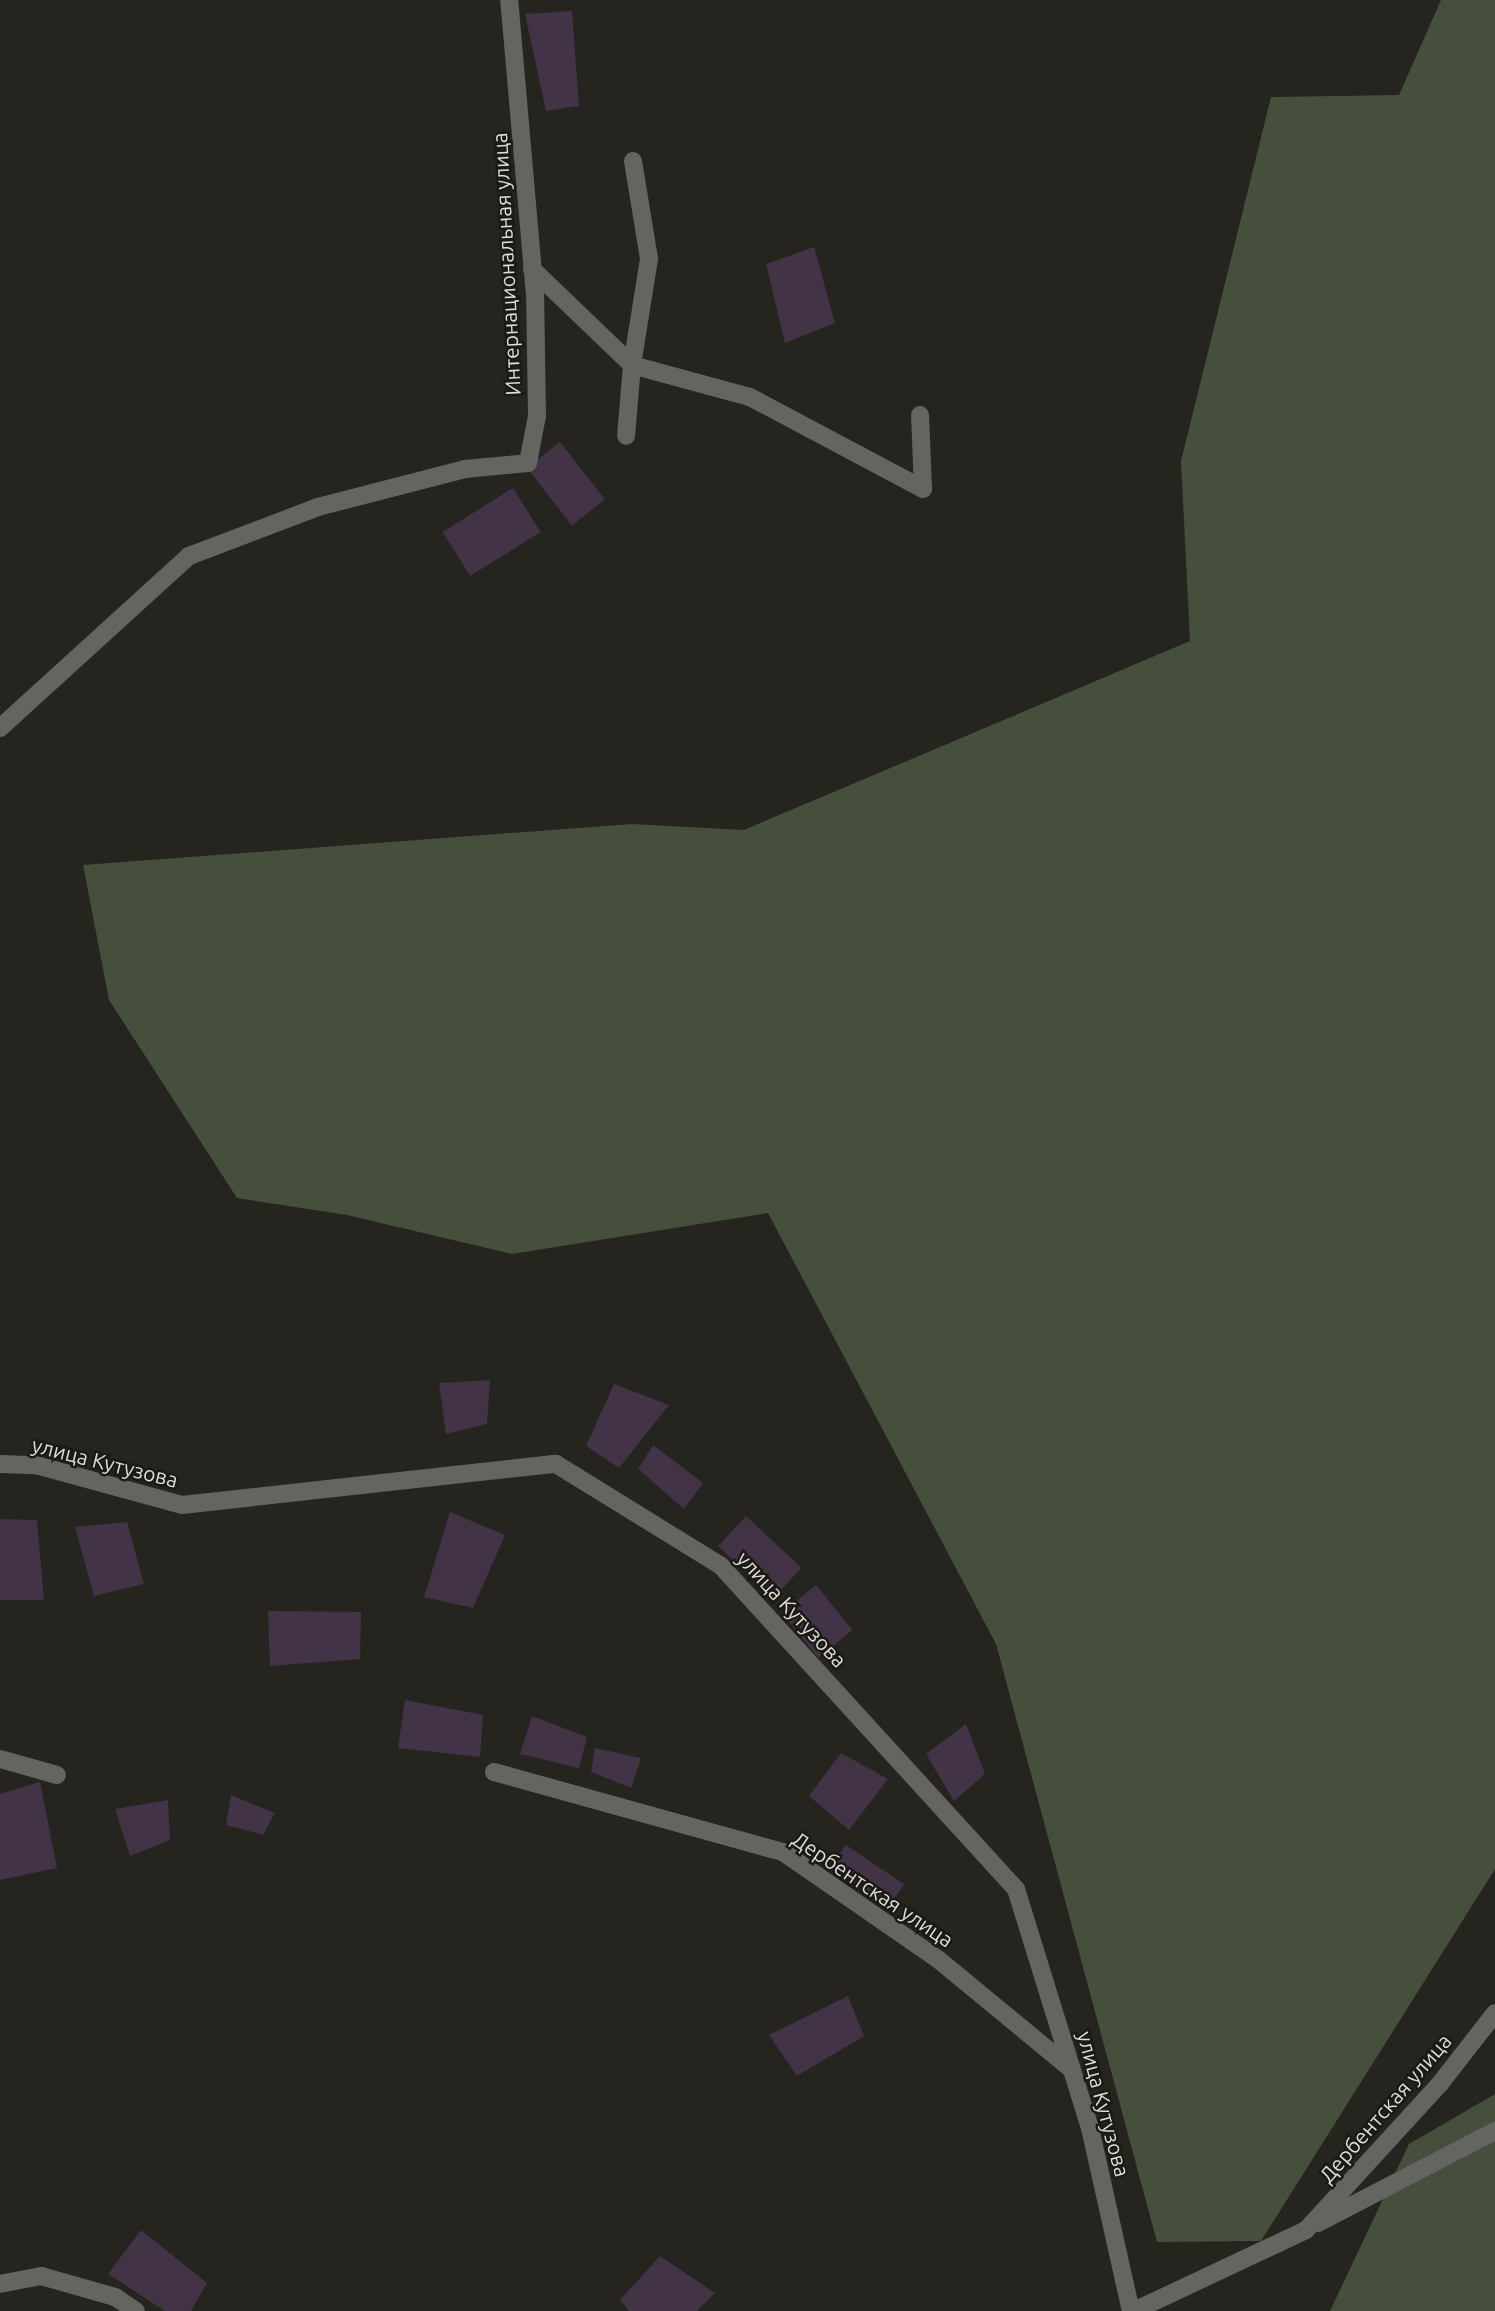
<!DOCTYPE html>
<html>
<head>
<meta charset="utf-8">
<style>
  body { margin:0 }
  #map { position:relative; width:1495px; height:2311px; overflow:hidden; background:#25241e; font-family:Ubuntu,sans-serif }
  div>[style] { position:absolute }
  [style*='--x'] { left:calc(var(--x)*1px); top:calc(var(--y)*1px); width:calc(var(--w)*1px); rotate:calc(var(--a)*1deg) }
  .green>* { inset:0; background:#454f3c }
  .building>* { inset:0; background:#423347; transform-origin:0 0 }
  .lane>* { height:18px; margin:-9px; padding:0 9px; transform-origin:9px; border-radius:9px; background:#646461 }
  .street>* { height:18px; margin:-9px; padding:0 9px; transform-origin:9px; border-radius:9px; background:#646461 }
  span { translate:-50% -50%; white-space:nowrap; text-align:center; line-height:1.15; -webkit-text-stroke:5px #1c1a15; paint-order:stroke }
  .street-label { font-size:21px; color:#deddd9 }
</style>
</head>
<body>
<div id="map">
  <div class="green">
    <i style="clip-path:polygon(1441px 0,1495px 0,1495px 1869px,1261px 2241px,1157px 2242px,996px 1644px,768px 1213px,512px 1254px,347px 1215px,237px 1198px,109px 1000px,83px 865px,632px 824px,744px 830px,1190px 641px,1181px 461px,1271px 97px,1399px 95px)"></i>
    <i style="clip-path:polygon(1495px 2094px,1495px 2311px,1330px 2311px,1409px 2144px)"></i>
  </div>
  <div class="building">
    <i style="clip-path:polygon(572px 11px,579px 106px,546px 111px,525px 14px)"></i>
    <i style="clip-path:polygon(814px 247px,835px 323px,785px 343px,766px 264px)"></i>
    <i style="left:560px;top:442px;width:73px;height:42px;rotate:52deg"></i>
    <i style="left:513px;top:488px;width:52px;height:83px;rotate:58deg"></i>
    <i style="clip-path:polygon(490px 1380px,487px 1424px,446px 1434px,439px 1383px)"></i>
    <i style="clip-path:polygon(614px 1384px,669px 1405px,619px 1468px,586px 1446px)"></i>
    <i style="clip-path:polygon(653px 1445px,703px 1483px,684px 1509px,638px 1469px)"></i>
    <i style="clip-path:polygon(450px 1512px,505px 1535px,473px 1608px,424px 1597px)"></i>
    <i style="left:746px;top:1516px;width:76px;height:41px;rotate:43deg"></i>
    <i style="clip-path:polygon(0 1519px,37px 1520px,44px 1600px,0 1600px)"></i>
    <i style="clip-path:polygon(127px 1522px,144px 1584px,94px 1596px,75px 1527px)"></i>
    <i style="left:816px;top:1585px;width:58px;height:44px;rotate:51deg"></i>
    <i style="clip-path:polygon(268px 1611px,361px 1612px,360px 1659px,270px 1666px)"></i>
    <i style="clip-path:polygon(405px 1700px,483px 1715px,480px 1757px,398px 1748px)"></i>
    <i style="clip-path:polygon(532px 1716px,587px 1737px,579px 1768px,520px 1754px)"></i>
    <i style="clip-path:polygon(966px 1724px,985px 1774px,954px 1801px,926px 1754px)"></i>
    <i style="clip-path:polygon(595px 1748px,641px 1758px,631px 1788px,591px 1772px)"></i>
    <i style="clip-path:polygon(841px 1753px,888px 1779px,849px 1830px,809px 1796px)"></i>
    <i style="clip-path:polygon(40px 1782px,57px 1868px,0 1880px,0 1794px)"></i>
    <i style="clip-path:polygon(231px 1795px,275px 1813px,263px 1835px,226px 1825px)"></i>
    <i style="clip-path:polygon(168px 1800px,170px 1840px,130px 1856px,115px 1809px)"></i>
    <i style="left:846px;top:1845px;width:70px;height:27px;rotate:34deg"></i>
    <i style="clip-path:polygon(848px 1996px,864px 2036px,797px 2076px,769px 2035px)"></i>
    <i style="clip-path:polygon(141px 2230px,207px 2283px,191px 2311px,165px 2311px,108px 2274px)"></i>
    <i style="clip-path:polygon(660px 2256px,715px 2293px,697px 2311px,629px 2311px,620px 2300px)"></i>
  </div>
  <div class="lane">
    <i style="--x:633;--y:161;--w:99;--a:80.7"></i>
    <i style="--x:649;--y:259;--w:107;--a:99.1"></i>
    <i style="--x:632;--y:365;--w:122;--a:15.2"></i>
    <i style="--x:750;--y:397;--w:196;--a:28"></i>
    <i style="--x:923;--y:489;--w:74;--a:-92.3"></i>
    <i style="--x:532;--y:269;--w:139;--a:43.8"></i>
    <i style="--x:632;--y:365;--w:71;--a:94.8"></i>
  </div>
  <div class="street">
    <i style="--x:0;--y:728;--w:256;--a:-42.3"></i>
    <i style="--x:189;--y:556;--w:138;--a:-20.8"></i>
    <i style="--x:318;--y:507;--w:152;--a:-14.5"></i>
    <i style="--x:465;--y:469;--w:63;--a:-5.4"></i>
    <i style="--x:528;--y:463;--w:48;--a:-79.2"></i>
    <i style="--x:537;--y:416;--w:121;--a:-90.9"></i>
    <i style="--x:535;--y:295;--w:296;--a:-95"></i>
    <i style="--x:0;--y:1464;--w:36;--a:2"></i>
    <i style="--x:36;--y:1465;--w:151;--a:15.3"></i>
    <i style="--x:182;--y:1505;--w:376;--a:-6.3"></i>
    <i style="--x:556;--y:1464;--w:194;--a:31.7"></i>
    <i style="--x:721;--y:1566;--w:437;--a:47.6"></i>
    <i style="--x:1016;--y:1889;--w:250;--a:72.8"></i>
    <i style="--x:1090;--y:2128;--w:188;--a:77.4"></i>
    <i style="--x:0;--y:1759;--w:59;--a:15.7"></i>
    <i style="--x:494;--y:1772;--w:300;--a:15.5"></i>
    <i style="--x:783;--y:1852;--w:190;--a:34.7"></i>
    <i style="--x:939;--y:1960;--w:171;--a:39.5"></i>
    <i style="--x:1318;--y:2223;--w:199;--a:-27.5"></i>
    <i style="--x:0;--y:2284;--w:42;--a:-11"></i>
    <i style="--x:41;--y:2276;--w:77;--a:15.8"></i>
    <i style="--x:115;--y:2297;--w:25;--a:34"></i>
    <i style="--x:1134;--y:2311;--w:190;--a:-25.2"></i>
    <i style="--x:1306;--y:2230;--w:197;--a:-47.5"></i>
    <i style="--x:1439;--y:2085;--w:91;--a:-52.1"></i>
  </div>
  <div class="street-label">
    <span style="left:506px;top:264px;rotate:-93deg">Интернациональная улица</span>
    <span style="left:105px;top:1462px;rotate:14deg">улица Кутузова</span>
    <span style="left:792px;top:1609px;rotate:47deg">улица Кутузова</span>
    <span style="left:873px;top:1889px;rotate:34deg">Дербентская улица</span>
    <span style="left:1104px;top:2104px;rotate:75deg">улица Кутузова</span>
    <span style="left:1385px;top:2108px;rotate:-49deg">Дербентская улица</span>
  </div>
</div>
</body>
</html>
